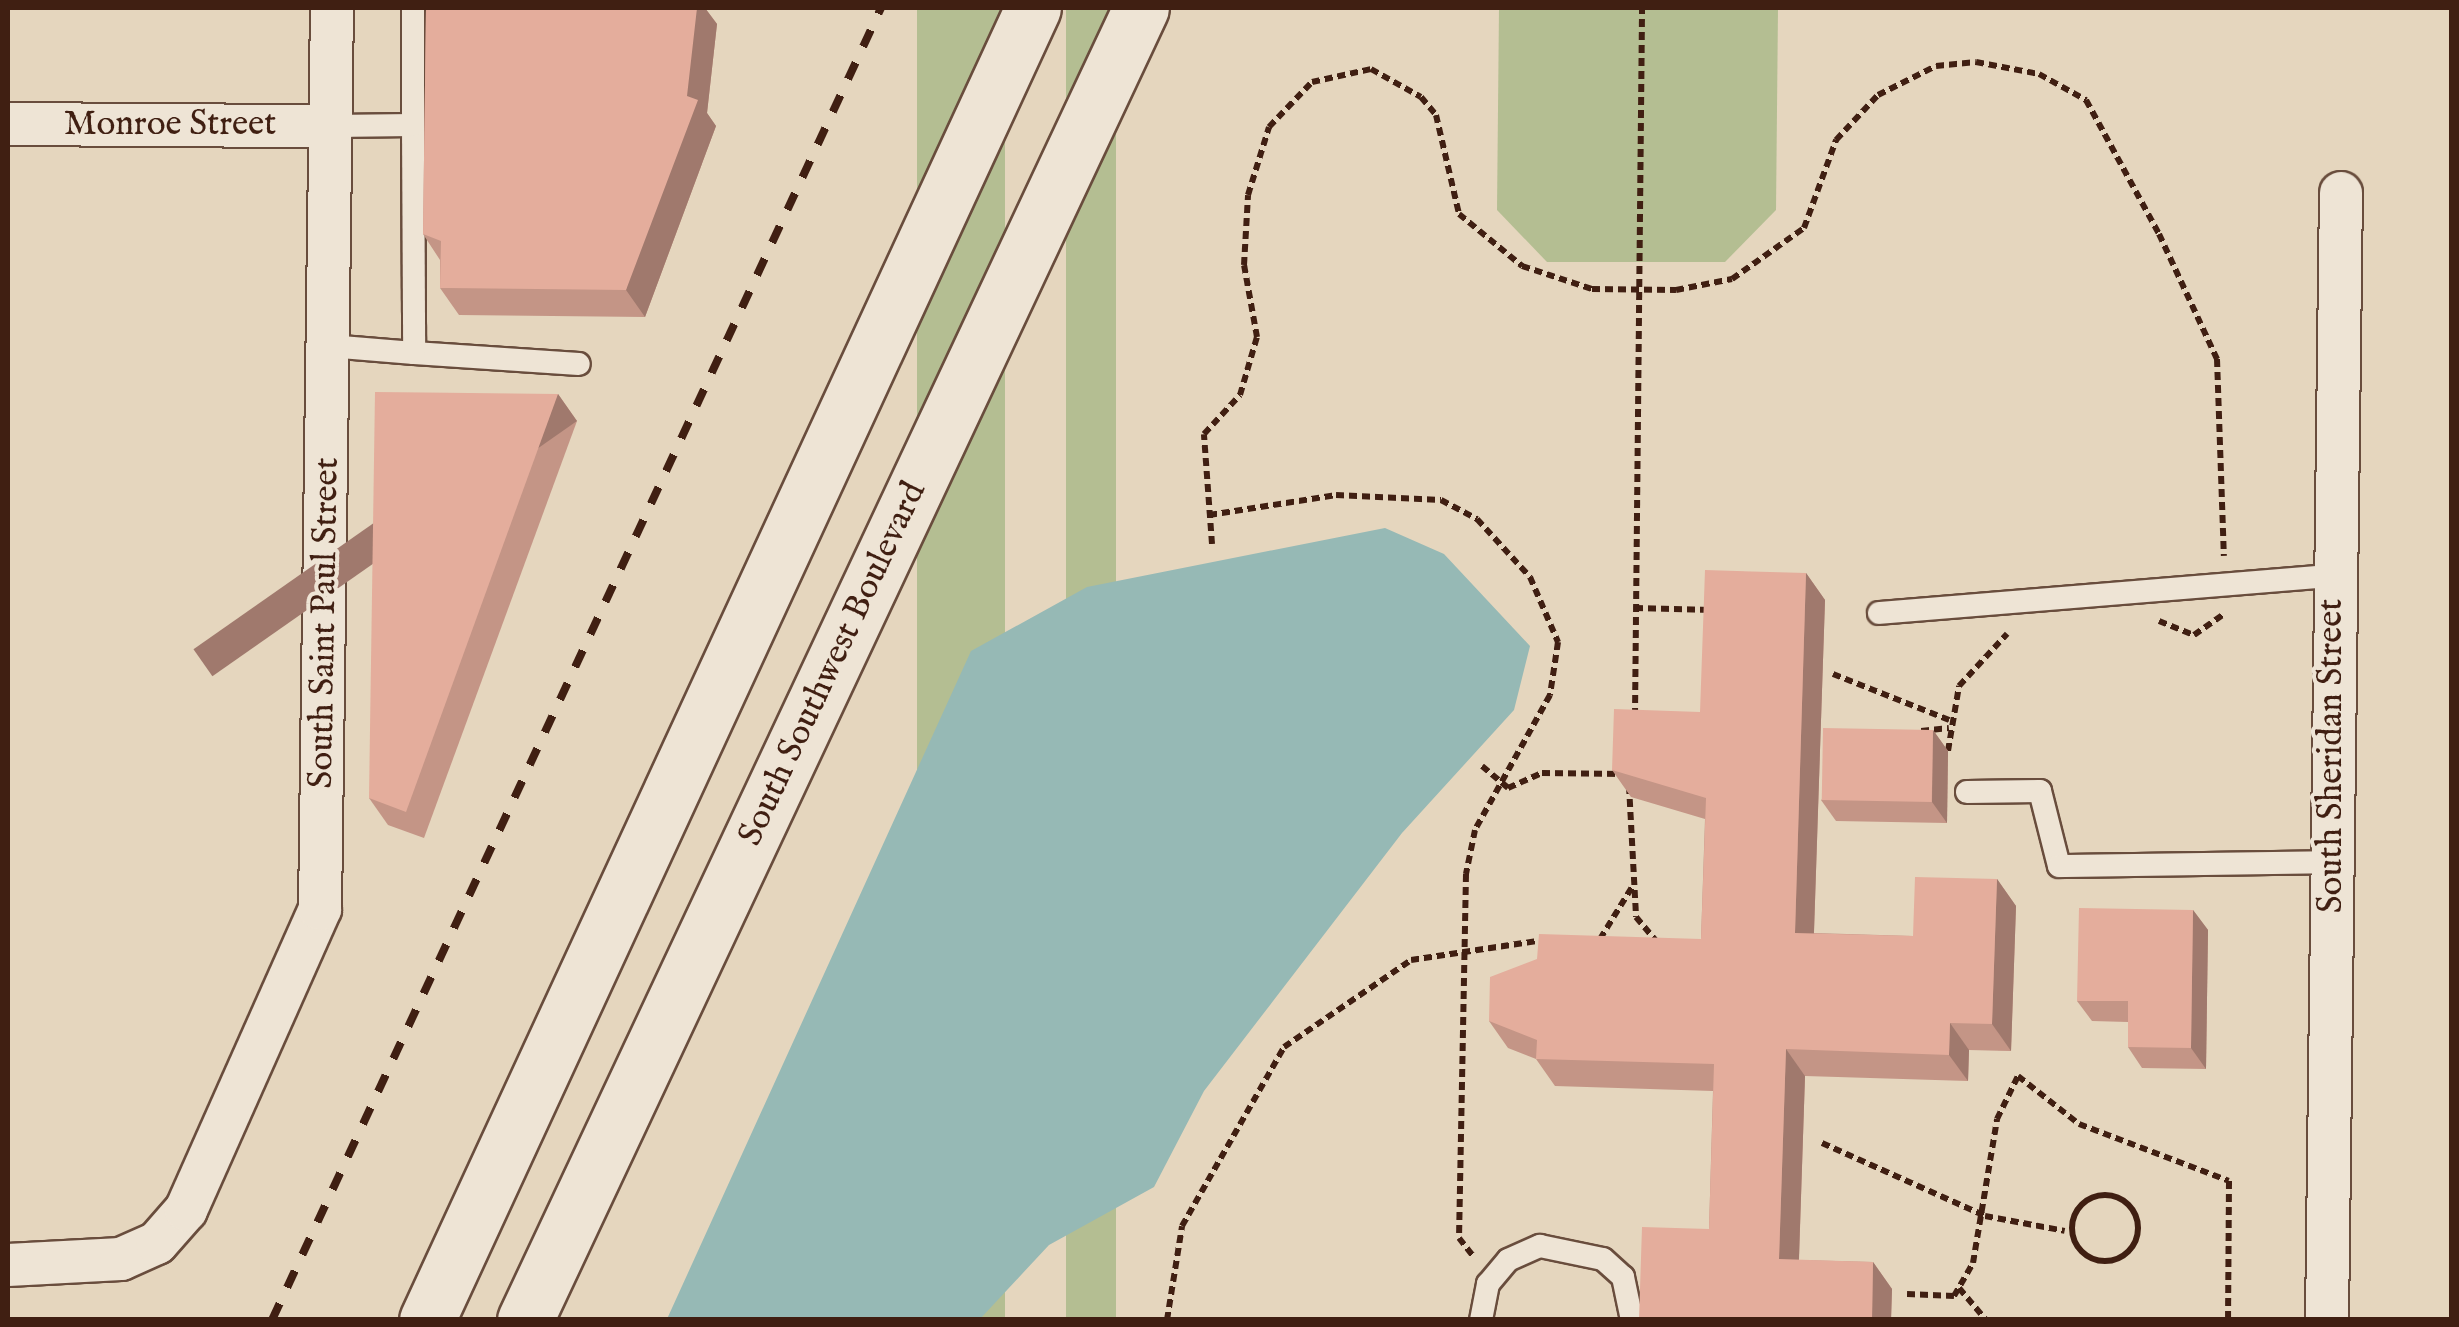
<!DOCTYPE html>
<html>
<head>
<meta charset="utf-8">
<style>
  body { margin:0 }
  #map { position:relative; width:2459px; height:1327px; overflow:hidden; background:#e5d6be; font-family:"IM FELL English",serif }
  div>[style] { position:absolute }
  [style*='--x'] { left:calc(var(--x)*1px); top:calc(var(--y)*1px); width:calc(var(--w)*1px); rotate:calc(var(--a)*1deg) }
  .green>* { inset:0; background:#b4be92; transform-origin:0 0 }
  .water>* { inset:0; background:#96b9b5 }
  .path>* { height:6px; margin-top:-3px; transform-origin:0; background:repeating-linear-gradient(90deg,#401f12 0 8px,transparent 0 13px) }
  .path>.ring { margin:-3px; padding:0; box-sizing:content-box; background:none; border:6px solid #401f12; border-radius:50% }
  .roads { filter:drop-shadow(2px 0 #694d3d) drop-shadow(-2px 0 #694d3d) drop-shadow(0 2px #694d3d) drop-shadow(0 -2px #694d3d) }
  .service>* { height:22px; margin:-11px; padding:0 11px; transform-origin:11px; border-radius:11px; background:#eee4d5 }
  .minor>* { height:42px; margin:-21px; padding:0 21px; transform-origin:21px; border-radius:21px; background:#eee4d5 }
  .secondary>* { height:55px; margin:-27.5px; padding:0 27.5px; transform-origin:27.5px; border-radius:27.5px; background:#eee4d5 }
  .rail>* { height:8px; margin-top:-4px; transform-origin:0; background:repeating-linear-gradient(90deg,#401f12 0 18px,transparent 0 36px) }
  .wall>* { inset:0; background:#c49586 }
  .shaded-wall>* { inset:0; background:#a0796d; transform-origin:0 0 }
  .building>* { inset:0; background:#e4ad9c; transform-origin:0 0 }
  span { translate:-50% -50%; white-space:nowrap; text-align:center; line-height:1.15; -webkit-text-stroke:8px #eee4d5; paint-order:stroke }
  .street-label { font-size:35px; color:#401f12 }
  .frame { position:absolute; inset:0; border:10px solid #401f12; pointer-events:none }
</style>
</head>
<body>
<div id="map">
  <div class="green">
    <i style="left:917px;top:8px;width:88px;height:1449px"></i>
    <i style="left:1066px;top:8px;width:50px;height:1447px"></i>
    <i style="clip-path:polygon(1499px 8px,1778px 8px,1776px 210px,1725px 262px,1547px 262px,1497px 210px)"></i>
  </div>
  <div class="water">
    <i style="clip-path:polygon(1385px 528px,1444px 554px,1530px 646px,1514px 710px,1402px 833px,1204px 1091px,1154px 1187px,1049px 1245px,980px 1319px,667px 1319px,971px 651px,1087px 587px)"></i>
  </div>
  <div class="path">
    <i style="--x:1209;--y:515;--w:129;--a:-8.9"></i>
    <i style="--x:1336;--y:495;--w:105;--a:2.7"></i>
    <i style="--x:1441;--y:500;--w:41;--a:27.8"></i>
    <i style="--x:1477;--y:519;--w:79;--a:47.6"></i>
    <i style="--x:1530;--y:577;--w:71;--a:66.7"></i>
    <i style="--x:1558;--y:642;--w:54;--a:98.6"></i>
    <i style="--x:1550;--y:695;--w:154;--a:119.1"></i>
    <i style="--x:1475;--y:830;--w:45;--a:101.6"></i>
    <i style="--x:1466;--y:874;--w:364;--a:91.1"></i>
    <i style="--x:1459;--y:1238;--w:24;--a:52"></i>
    <i style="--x:1212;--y:544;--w:110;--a:-94.2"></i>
    <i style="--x:1204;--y:434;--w:53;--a:-47.3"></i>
    <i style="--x:1240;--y:395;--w:60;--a:-73.7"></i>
    <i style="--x:1257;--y:337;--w:73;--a:-100.2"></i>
    <i style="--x:1244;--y:265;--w:70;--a:-86.7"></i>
    <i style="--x:1248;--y:195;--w:71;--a:-72.8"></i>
    <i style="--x:1269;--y:127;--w:62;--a:-46.3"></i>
    <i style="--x:1312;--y:82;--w:60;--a:-12.4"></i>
    <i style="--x:1371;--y:69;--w:57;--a:29.2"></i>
    <i style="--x:1421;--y:97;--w:23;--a:50"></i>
    <i style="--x:1436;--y:115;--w:102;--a:76.9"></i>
    <i style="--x:1459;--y:214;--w:82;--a:39.5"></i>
    <i style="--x:1522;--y:266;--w:74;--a:18.2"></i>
    <i style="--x:1592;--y:289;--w:84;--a:0.7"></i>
    <i style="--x:1676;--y:290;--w:57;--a:-11.1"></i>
    <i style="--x:1732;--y:279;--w:88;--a:-35.3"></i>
    <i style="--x:1804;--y:228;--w:94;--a:-70"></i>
    <i style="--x:1836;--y:140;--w:62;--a:-47"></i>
    <i style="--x:1878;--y:95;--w:65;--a:-26.6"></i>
    <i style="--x:1936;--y:66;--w:40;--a:-5.7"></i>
    <i style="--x:1976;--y:62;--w:64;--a:10.8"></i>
    <i style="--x:2039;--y:74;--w:54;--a:29"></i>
    <i style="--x:2086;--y:100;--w:153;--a:61.4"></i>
    <i style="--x:2159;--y:234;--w:138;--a:65.1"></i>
    <i style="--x:2217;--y:359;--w:197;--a:88"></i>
    <i style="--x:1635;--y:608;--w:77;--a:1.5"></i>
    <i style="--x:2159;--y:621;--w:38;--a:22"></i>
    <i style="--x:2194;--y:635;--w:37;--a:-35"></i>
    <i style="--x:1833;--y:674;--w:125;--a:21.6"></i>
    <i style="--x:1635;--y:716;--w:708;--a:-89.43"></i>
    <i style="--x:1921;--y:731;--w:28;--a:-6"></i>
    <i style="--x:1948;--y:751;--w:66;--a:-80.4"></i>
    <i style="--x:1959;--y:686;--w:71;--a:-47.3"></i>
    <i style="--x:1482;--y:766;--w:34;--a:40"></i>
    <i style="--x:1508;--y:788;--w:37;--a:-24"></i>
    <i style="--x:1542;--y:773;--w:81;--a:0.7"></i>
    <i style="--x:1629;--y:786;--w:131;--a:86.9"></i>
    <i style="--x:1636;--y:917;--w:30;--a:50"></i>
    <i style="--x:1600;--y:939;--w:65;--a:-58.3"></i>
    <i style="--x:1822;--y:1143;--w:179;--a:24.1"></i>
    <i style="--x:1985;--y:1216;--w:81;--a:10.6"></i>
    <i class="ring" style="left:2072px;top:1195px;width:60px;height:60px"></i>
    <i style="--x:1959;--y:1288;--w:42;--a:49.8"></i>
    <i style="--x:1907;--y:1294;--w:47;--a:2.4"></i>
    <i style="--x:1954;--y:1296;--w:38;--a:-60"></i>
    <i style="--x:1973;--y:1263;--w:146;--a:-80.5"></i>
    <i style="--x:1997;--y:1119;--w:48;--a:-64"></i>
    <i style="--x:2018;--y:1076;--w:78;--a:38.2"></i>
    <i style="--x:2079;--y:1124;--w:160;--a:20.8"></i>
    <i style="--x:2229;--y:1181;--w:139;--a:90.4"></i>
    <i style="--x:1167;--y:1320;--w:95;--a:-80.9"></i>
    <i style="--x:1182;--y:1226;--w:206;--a:-60.3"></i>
    <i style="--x:1284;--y:1047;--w:154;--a:-34.4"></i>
    <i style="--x:1411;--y:960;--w:134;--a:-8.6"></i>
  </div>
  <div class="roads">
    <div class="service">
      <i style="--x:413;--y:125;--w:228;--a:89.7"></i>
      <i style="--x:414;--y:353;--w:165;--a:3.8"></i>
      <i style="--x:333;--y:126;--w:80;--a:-0.7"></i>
      <i style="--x:413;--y:125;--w:117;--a:-90"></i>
      <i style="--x:329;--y:346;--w:85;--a:4.7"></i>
      <i style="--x:1879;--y:613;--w:456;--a:-4.7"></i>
      <i style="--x:1967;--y:792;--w:73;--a:-0.8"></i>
      <i style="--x:2040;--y:791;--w:77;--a:75.8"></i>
      <i style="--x:2059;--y:866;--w:272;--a:-0.8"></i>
      <i style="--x:1481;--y:1320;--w:37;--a:-79"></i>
      <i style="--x:1488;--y:1284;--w:31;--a:-50"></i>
      <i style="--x:1508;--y:1260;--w:35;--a:-24"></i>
      <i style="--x:1540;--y:1246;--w:64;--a:11.7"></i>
      <i style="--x:1603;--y:1259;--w:27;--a:42"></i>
      <i style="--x:1623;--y:1277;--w:44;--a:78.2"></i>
    </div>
    <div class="minor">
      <i style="--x:8;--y:124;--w:325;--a:0.4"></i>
      <i style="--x:8;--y:1265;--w:113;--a:-3"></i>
      <i style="--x:121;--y:1259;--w:39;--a:-24"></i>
      <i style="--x:157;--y:1243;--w:44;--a:-48.7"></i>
      <i style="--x:186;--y:1210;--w:329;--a:-66"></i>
      <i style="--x:320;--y:909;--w:901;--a:-89.24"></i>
      <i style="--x:2327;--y:1320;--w:1127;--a:-89.29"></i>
    </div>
    <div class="secondary">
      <i style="--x:427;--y:1320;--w:1445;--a:-65.21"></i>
      <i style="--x:525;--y:1320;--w:1449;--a:-64.85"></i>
    </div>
  </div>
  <div class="rail">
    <i style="--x:272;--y:1320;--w:1446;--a:-65.1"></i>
  </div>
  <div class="wall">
    <i style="clip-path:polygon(426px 8px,705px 8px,717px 24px,707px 113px,716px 126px,645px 317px,459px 315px,440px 288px,440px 260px,423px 234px)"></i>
    <i style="clip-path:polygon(558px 394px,577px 421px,424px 838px,388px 825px,369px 798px)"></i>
    <i style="clip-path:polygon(1806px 573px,1825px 600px,1814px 933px,1913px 936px,1997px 879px,2016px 906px,2011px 1051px,1969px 1050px,1968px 1081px,1805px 1076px,1799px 1260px,1873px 1262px,1892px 1289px,1891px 1320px,1639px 1320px,1709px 1229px,1713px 1091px,1555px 1086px,1536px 1059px,1508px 1048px,1489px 1021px,1701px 939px,1705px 819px,1631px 797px,1612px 770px,1700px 712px)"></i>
    <i style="clip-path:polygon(1933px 730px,1948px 751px,1947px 823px,1836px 821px,1821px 800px)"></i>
    <i style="clip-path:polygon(2193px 910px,2208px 930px,2206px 1069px,2142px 1068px,2128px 1047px,2128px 1022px,2092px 1021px,2077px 1001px)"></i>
  </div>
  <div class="shaded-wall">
    <i style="clip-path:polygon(697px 8px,705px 8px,717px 24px,707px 113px,716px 126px,645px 317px,626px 290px)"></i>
    <i style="left:558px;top:394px;width:33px;height:445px;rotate:55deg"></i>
    <i style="clip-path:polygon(1806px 573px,1825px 600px,1813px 960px,1795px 933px)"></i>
    <i style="clip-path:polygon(1933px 730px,1948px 751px,1947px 823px,1932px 802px)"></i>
    <i style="clip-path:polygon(1997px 879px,2016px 906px,2011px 1051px,1992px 1024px)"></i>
    <i style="clip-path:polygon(2193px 910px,2208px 930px,2206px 1069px,2191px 1048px)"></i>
    <i style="clip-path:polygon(1950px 1023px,1969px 1050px,1968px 1081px,1949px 1055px)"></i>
    <i style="clip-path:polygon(1786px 1049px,1805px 1076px,1798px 1286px,1779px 1259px)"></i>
    <i style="clip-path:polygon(1873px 1262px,1892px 1289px,1891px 1320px,1872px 1320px)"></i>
  </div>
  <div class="building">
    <i style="clip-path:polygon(426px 8px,697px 8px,687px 96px,698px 100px,626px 290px,440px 288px,441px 241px,423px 234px)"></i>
    <i style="clip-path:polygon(375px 392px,558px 394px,406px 812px,369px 798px)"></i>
    <i style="clip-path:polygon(1705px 570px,1806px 573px,1795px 933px,1913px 936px,1915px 877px,1997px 879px,1992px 1024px,1950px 1023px,1949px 1055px,1786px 1049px,1779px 1259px,1873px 1262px,1872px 1320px,1639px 1320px,1642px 1227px,1709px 1229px,1714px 1064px,1536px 1059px,1537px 1040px,1489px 1021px,1490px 977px,1537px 959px,1539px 934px,1701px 939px,1706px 798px,1612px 770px,1614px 709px,1700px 712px)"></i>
    <i style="left:1823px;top:728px;width:110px;height:72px;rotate:1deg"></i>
    <i style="clip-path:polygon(2079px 908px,2193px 910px,2191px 1048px,2128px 1047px,2128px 1001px,2077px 1001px)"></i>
  </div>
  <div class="street-label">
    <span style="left:170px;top:125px">Monroe Street</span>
    <span style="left:325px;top:623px;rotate:-89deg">South Saint Paul Street</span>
    <span style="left:833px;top:664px;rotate:-65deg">South Southwest Boulevard</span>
    <span style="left:2332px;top:756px;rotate:-90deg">South Sheridan Street</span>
  </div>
  <div class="frame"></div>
</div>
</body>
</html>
